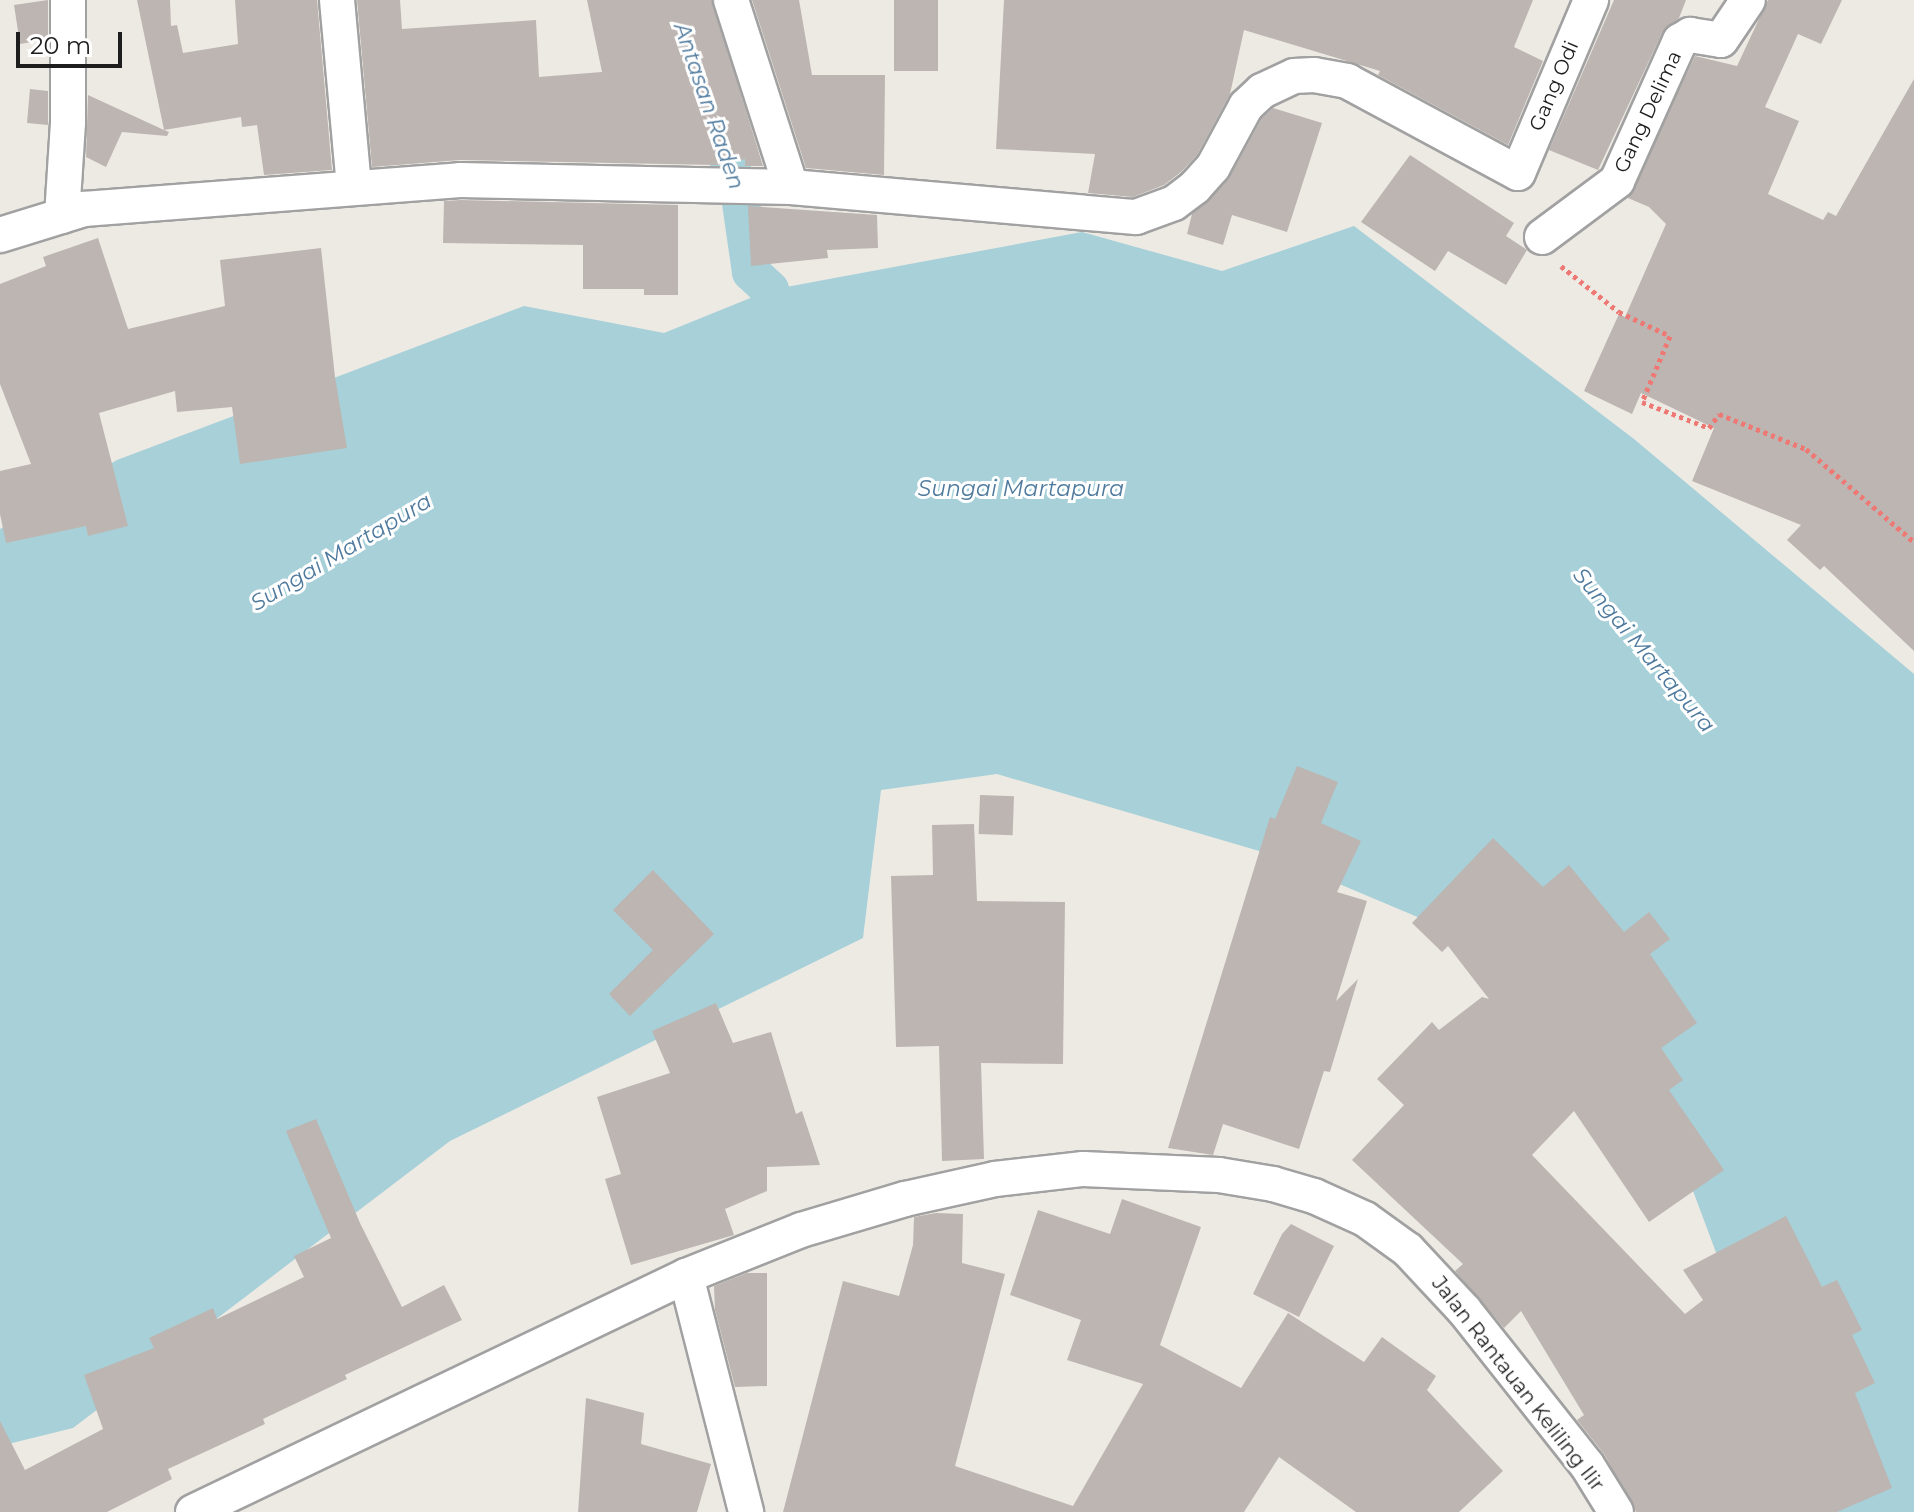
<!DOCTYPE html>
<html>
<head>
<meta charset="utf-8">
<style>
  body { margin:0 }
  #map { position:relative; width:1914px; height:1512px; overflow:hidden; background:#edeae4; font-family:Montserrat,sans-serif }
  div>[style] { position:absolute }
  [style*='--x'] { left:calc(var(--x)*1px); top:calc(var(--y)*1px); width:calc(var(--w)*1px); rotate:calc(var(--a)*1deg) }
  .water>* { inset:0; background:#a7d0d8 }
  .canal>* { height:38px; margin:-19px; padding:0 19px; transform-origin:19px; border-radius:19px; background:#a7d0d8 }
  .building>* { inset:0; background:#bdb5b1; transform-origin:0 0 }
  .path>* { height:5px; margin-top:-2.5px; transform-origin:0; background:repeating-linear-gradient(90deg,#ee7974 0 4px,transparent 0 8px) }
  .roads { filter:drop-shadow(2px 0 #a1a1a1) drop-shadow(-2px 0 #a1a1a1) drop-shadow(0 2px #a1a1a1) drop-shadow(0 -2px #a1a1a1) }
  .street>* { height:34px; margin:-17px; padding:0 17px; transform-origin:17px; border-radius:17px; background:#fff }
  span { translate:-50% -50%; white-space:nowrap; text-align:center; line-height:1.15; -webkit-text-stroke:6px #fff; paint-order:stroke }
  .street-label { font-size:20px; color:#1d1d1d }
  .water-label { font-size:22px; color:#4f7a9d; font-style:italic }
  .scale { position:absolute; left:16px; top:32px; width:106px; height:36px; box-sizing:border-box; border:4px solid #1d1d1d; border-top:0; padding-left:10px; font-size:24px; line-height:28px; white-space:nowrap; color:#1d1d1d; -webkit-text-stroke:6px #fff; paint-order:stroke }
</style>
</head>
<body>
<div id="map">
  <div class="water">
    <i style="clip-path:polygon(1354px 226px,1634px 439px,1914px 674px,1914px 1512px,1813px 1512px,1668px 1124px,1427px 921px,1266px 853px,997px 774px,881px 790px,863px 938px,450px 1141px,73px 1428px,0 1446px,0 529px,117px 460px,524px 306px,664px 333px,770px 290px,1082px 232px,1222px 271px)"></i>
  </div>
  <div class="canal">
    <i style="--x:712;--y:116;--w:78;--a:69.7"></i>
    <i style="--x:739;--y:189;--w:84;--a:81.8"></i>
    <i style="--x:751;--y:272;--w:26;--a:43"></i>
    <i style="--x:770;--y:290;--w:51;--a:77.6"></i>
  </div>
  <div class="building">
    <i style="clip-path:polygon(48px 0,48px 39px,20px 44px,14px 5px)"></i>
    <i style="clip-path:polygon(137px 0,170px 0,171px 26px,177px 25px,183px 53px,238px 44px,235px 0,317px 0,332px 170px,264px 175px,257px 125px,242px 127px,241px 117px,164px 130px,169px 132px,167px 136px,122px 132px,106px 167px,86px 157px,88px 95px,164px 130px)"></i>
    <i style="clip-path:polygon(357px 0,400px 0,402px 29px,536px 20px,539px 77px,602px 72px,587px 0,712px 0,763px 166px,745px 166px,745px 159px,718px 165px,460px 160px,372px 167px)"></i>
    <i style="clip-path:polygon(752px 0,799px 0,812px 75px,885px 75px,884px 175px,806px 168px)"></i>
    <i style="left:894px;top:0;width:44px;height:71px"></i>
    <i style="clip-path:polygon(1004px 0,1533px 0,1514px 47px,1543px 61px,1508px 145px,1378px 75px,1380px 71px,1244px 30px,1230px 94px,1197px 155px,1181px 172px,1164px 185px,1133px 197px,1088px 193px,1095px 154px,996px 149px)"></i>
    <i style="clip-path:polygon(1614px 0,1686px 0,1679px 18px,1662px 33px,1598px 170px,1549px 150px)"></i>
    <i style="clip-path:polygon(1768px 0,1842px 0,1821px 44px,1798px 34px,1765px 107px,1799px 121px,1768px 194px,1823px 220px,1828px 212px,1836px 216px,1914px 79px,1914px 651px,1824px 566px,1820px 570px,1787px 540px,1801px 525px,1692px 481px,1714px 428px,1641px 393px,1632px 414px,1584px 391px,1619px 314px,1625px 317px,1666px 224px,1649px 207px,1628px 198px,1695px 56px,1737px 66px)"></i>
    <i style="clip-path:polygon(30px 89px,48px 91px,48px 125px,27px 123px)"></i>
    <i style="clip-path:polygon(1273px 108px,1322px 123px,1287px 232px,1232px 215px,1223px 245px,1187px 234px,1192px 214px,1228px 180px,1262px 118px)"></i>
    <i style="clip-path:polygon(1410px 155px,1514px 223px,1506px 236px,1527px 250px,1506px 285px,1448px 251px,1435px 271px,1361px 222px)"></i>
    <i style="clip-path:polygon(461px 200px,678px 205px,678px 295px,644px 295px,644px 289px,583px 289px,583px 245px,443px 243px,444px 201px)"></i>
    <i style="clip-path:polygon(748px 206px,877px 215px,878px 248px,827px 250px,828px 258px,751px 266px)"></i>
    <i style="clip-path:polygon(98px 238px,128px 329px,225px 306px,220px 260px,321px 248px,335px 377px,347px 448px,240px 464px,232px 407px,177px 412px,175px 391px,99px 413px,128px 526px,88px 536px,86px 526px,6px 543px,0 514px,0 471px,31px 464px,0 384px,0 284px,46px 266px,43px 257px)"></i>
    <i style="clip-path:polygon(1297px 766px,1338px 782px,1321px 823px,1361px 841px,1337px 892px,1367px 901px,1336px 1001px,1358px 979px,1330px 1072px,1324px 1071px,1299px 1149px,1223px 1124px,1213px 1155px,1168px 1148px,1270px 817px,1275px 819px)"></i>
    <i style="left:980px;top:795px;width:34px;height:39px;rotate:2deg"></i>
    <i style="clip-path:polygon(974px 824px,977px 901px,1065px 902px,1063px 1064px,981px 1063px,984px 1159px,942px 1161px,939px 1046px,896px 1047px,891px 876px,933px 875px,932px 825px)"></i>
    <i style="clip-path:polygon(1493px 838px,1543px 887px,1569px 865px,1624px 932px,1649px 912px,1670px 939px,1650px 954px,1697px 1023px,1661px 1048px,1683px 1080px,1669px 1090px,1724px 1170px,1649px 1222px,1574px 1111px,1532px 1155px,1685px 1314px,1703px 1300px,1683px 1270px,1786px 1216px,1822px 1287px,1837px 1280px,1862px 1330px,1852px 1335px,1875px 1383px,1855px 1393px,1892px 1488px,1837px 1512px,1636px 1512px,1604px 1454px,1577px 1420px,1584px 1415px,1521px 1311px,1504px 1328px,1455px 1271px,1463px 1264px,1352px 1160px,1404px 1105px,1377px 1079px,1432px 1022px,1439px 1030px,1482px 997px,1489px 999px,1448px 946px,1442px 952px,1412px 923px)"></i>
    <i style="clip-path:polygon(653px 870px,714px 934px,630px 1016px,609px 994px,653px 950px,613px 910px)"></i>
    <i style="clip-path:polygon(716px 1003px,733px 1043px,771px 1032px,796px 1114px,802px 1111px,820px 1165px,767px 1167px,767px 1191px,725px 1209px,734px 1235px,631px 1265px,605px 1179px,621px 1174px,597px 1097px,670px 1073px,652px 1031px)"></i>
    <i style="clip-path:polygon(316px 1119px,360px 1223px,402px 1307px,444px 1285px,462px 1320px,345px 1375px,347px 1379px,263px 1419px,265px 1424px,168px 1469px,172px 1479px,107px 1512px,0 1512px,0 1421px,25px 1470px,103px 1429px,84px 1375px,154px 1348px,149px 1338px,213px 1308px,217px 1319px,304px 1277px,294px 1256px,331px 1238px,286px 1131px)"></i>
    <i style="clip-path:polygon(1122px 1199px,1201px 1227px,1160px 1345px,1241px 1388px,1288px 1313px,1364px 1362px,1382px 1337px,1436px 1376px,1427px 1390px,1503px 1471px,1459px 1512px,1356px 1512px,1279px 1457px,1244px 1512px,783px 1512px,843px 1281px,899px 1296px,913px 1245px,914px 1217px,936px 1213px,963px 1214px,962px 1263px,1005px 1274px,955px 1466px,1073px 1506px,1143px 1384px,1067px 1360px,1081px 1320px,1010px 1295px,1038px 1210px,1110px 1234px)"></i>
    <i style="clip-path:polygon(1291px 1224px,1334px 1246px,1299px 1317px,1253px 1294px,1282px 1234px)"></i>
    <i style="clip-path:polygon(747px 1273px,767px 1273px,767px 1386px,735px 1387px,715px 1310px,714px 1286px)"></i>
    <i style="clip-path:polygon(586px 1398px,644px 1413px,641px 1444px,711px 1464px,697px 1512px,578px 1512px)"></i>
  </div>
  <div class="path">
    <i style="--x:1561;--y:266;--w:74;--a:38.4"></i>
    <i style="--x:1619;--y:312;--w:56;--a:25.2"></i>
    <i style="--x:1670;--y:336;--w:72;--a:113"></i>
    <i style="--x:1642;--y:402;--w:72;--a:21.2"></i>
    <i style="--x:1709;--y:428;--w:17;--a:-54"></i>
    <i style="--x:1719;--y:414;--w:94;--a:21.9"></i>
    <i style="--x:1806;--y:449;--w:143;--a:40.7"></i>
  </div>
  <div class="roads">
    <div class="street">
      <i style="--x:337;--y:0;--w:187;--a:84.8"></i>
      <i style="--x:731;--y:0;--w:196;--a:72.2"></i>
      <i style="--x:62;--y:216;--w:94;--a:-86.3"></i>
      <i style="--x:68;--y:122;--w:122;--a:-90"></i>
      <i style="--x:0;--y:235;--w:88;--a:-17.2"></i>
      <i style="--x:84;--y:209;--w:377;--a:-4.4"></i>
      <i style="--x:460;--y:180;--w:331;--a:1.2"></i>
      <i style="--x:791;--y:187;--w:346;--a:5"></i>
      <i style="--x:1136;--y:217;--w:40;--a:-20.2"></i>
      <i style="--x:1174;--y:203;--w:26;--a:-37"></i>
      <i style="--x:1195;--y:187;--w:27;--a:-48"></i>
      <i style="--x:1213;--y:167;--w:69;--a:-61.6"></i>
      <i style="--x:1246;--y:106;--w:22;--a:-43"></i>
      <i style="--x:1262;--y:91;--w:35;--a:-25"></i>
      <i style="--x:1294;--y:76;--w:20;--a:-3"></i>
      <i style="--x:1314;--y:75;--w:34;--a:10"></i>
      <i style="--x:1347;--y:81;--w:194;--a:28.3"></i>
      <i style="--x:1518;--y:173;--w:188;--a:-67.1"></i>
      <i style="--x:1542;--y:237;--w:94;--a:-36.7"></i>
      <i style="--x:1617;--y:181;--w:154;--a:-65.8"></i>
      <i style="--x:1680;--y:41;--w:12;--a:-31"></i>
      <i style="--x:1690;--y:35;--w:31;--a:9"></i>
      <i style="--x:1721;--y:40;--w:48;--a:-56"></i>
      <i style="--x:686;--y:1276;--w:244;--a:75.7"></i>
      <i style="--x:193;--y:1512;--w:547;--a:-25.58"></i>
      <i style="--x:686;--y:1276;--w:124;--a:-21.8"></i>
      <i style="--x:801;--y:1230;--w:109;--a:-16.6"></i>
      <i style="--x:905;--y:1199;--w:92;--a:-12.5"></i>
      <i style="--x:995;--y:1179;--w:89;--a:-6.5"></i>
      <i style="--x:1083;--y:1169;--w:136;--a:2.5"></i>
      <i style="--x:1219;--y:1175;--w:55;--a:9.5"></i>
      <i style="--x:1273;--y:1184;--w:43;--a:16.3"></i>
      <i style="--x:1314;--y:1196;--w:56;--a:24.3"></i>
      <i style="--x:1365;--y:1219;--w:53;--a:35.8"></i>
      <i style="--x:1408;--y:1250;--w:82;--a:47"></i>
      <i style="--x:1464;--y:1310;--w:198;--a:51.6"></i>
      <i style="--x:1587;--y:1465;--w:55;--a:58.3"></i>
    </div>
  </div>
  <div class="street-label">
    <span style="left:1554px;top:86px;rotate:-67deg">Gang Odi</span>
    <span style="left:1648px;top:112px;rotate:-65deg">Gang Delima</span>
    <span style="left:1518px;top:1384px;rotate:52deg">Jalan Rantauan Keliling Ilir</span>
  </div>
  <div class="water-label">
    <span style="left:709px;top:106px;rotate:71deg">Antasan Raden</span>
    <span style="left:1021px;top:489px">Sungai Martapura</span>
    <span style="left:341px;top:552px;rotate:-31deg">Sungai Martapura</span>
    <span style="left:1644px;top:650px;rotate:50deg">Sungai Martapura</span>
  </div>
  <div class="scale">20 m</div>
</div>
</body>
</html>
